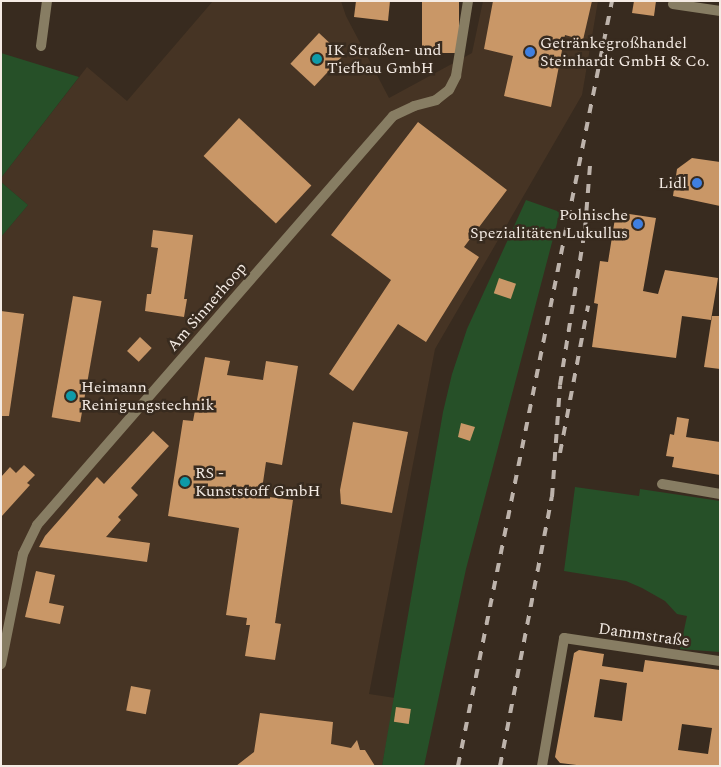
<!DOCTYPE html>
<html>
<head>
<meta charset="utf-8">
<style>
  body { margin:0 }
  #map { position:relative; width:721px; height:767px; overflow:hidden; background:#382b1f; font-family:Spectral,serif }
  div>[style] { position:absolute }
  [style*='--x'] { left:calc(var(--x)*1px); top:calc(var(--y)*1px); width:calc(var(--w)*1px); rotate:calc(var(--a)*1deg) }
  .built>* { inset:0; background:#463424 }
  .green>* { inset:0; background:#265028 }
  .building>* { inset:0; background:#c99767; transform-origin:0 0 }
  .minor>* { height:10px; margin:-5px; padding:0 5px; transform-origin:5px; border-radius:5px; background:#877d63 }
  .rail>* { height:4px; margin-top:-2px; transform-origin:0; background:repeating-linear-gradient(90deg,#bdb3ab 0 9px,transparent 0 18px) }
  .dots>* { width:14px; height:14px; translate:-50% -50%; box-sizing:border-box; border:2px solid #382b1f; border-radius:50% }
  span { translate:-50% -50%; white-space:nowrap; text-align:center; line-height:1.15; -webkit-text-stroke:5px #382b1f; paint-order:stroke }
  .poi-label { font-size:16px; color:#f4ebe4 }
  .left { translate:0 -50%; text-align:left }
  .right { translate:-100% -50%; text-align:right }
  .street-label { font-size:16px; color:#f4ebe4 }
  .frame { position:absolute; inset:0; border:2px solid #f4ebe4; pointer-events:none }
</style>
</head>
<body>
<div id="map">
  <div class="built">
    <i style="clip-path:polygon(213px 1px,341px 1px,346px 16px,389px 98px,472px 53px,483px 1px,598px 1px,582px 95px,435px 349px,369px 694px,395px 698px,382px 766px,1px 766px,1px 237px,28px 205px,1px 182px,1px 178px,87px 67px,127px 101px)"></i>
  </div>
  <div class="green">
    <i style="clip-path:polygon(1px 53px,79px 77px,1px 178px)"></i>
    <i style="clip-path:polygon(1px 182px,28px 205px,1px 237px)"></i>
    <i style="clip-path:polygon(526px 200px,560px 212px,466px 569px,424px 766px,382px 766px,443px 412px,452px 374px,467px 329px)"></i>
    <i style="clip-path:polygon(575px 487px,639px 496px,640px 489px,720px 501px,720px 652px,680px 649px,687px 616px,677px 614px,665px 601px,642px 588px,626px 581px,564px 571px)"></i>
  </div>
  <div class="building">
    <i style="clip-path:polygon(356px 1px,390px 1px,388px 21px,354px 17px)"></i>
    <i style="left:422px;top:1px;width:37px;height:52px"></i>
    <i style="clip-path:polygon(493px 1px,592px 1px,583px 40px,565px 35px,551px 107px,504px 96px,513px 56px,484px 49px)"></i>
    <i style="clip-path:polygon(634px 1px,656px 1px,654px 16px,632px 13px)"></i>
    <i style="left:319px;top:33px;width:33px;height:42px;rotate:43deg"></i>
    <i style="left:239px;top:118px;width:99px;height:52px;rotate:43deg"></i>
    <i style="clip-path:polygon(418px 122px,507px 190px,464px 247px,479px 257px,426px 342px,398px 324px,353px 391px,329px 374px,391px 280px,331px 235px)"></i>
    <i style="clip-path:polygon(692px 158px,720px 162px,720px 206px,673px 196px,677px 169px)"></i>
    <i style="clip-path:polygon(616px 212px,656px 218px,643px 291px,658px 294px,665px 270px,718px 278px,711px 320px,682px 316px,676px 358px,592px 347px,598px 304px,594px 303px,600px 261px,608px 262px)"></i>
    <i style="clip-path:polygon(153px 230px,193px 235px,184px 299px,187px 299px,184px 317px,145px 311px,147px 294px,151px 294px,158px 248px,151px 247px)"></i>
    <i style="left:499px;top:278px;width:18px;height:16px;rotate:19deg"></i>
    <i style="left:73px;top:296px;width:29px;height:123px;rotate:10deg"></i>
    <i style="clip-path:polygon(1px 311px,24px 314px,9px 416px,1px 416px)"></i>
    <i style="clip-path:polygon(712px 316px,720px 316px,720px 369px,704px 367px)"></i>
    <i style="left:140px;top:337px;width:16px;height:19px;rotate:43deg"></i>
    <i style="clip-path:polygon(205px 357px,230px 361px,227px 375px,263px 380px,266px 361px,298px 366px,282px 465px,266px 462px,261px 496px,293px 500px,275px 623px,281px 624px,275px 660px,245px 656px,250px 625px,246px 625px,247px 618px,226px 615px,239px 528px,168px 516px,183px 420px,193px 421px)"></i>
    <i style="clip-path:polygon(677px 417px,689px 419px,686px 437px,720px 442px,720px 475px,672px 467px,674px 457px,666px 456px,670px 434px,674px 435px)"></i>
    <i style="clip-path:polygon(353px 422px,408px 432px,392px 513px,341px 504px,340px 490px)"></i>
    <i style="clip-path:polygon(461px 423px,475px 427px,470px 441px,458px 437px)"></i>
    <i style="clip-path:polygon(153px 431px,169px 446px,131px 488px,138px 495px,118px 517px,121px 520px,106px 537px,150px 543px,147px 562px,39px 547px,45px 536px,97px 477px,104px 484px)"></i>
    <i style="clip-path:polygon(24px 465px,35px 475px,27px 483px,30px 485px,1px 517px,1px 477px,10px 467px,16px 473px)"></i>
    <i style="clip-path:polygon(36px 571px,55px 575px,49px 603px,64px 606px,60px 624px,25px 617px)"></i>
    <i style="clip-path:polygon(evenodd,579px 650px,604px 654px,602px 666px,643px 672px,645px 660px,720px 670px,720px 766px,585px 766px,560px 763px,555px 757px,574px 653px,579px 650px,600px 679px,627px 683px,622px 721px,594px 717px,600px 679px,579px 650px,682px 724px,712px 728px,708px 754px,678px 750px,682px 724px)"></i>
    <i style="left:131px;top:686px;width:20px;height:25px;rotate:11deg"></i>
    <i style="left:396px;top:707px;width:15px;height:15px;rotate:8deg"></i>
    <i style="clip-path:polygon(260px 713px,333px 722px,331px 744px,351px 748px,357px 740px,360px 750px,365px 750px,375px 766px,236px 766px,254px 752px)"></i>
  </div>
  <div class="minor">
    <i style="--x:673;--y:4;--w:48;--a:8.5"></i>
    <i style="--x:41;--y:46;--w:45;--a:-82.4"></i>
    <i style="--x:662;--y:484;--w:59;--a:9.8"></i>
    <i style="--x:1;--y:664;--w:112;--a:-78.7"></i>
    <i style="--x:23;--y:554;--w:32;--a:-64"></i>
    <i style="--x:37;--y:525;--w:542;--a:-48.96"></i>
    <i style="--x:393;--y:116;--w:23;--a:-25"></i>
    <i style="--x:414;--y:106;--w:23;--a:-15"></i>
    <i style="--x:436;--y:100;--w:16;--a:-38"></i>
    <i style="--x:449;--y:90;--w:16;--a:-63"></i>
    <i style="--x:456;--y:76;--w:76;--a:-80.9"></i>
    <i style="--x:542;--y:766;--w:130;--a:-80.2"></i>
    <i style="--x:564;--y:638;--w:158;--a:8.4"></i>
  </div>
  <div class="rail">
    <i style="--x:560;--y:453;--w:150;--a:-79.2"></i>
    <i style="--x:458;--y:766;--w:780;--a:-78.62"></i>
    <i style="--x:500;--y:766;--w:274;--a:-79.1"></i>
    <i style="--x:552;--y:497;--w:112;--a:-85.9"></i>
    <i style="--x:560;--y:385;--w:158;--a:-80.9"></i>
    <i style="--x:585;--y:229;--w:64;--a:-85.5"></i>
  </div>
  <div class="dots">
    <i style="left:530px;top:52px;background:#3f7fe0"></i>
    <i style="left:317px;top:59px;background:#0f9aa8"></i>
    <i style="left:697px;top:183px;background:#3f7fe0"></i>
    <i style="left:638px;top:224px;background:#3f7fe0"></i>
    <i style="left:71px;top:396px;background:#0f9aa8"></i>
    <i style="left:185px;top:482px;background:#0f9aa8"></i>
  </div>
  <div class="poi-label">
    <span class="left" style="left:540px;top:52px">Getränkegroßhandel<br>Steinhardt GmbH &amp; Co.</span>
    <span class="left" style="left:327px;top:59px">IK Straßen- und<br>Tiefbau GmbH</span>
    <span class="right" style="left:687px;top:183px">Lidl</span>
    <span class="right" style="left:628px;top:224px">Polnische<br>Spezialitäten Lukullus</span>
    <span class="left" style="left:81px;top:396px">Heimann<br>Reinigungstechnik</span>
    <span class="left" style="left:195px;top:482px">RS -<br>Kunststoff GmbH</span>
  </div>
  <div class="street-label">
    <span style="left:207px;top:307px;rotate:-49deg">Am Sinnerhoop</span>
    <span style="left:644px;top:635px;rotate:8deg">Dammstraße</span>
  </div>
  <div class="frame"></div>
</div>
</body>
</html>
